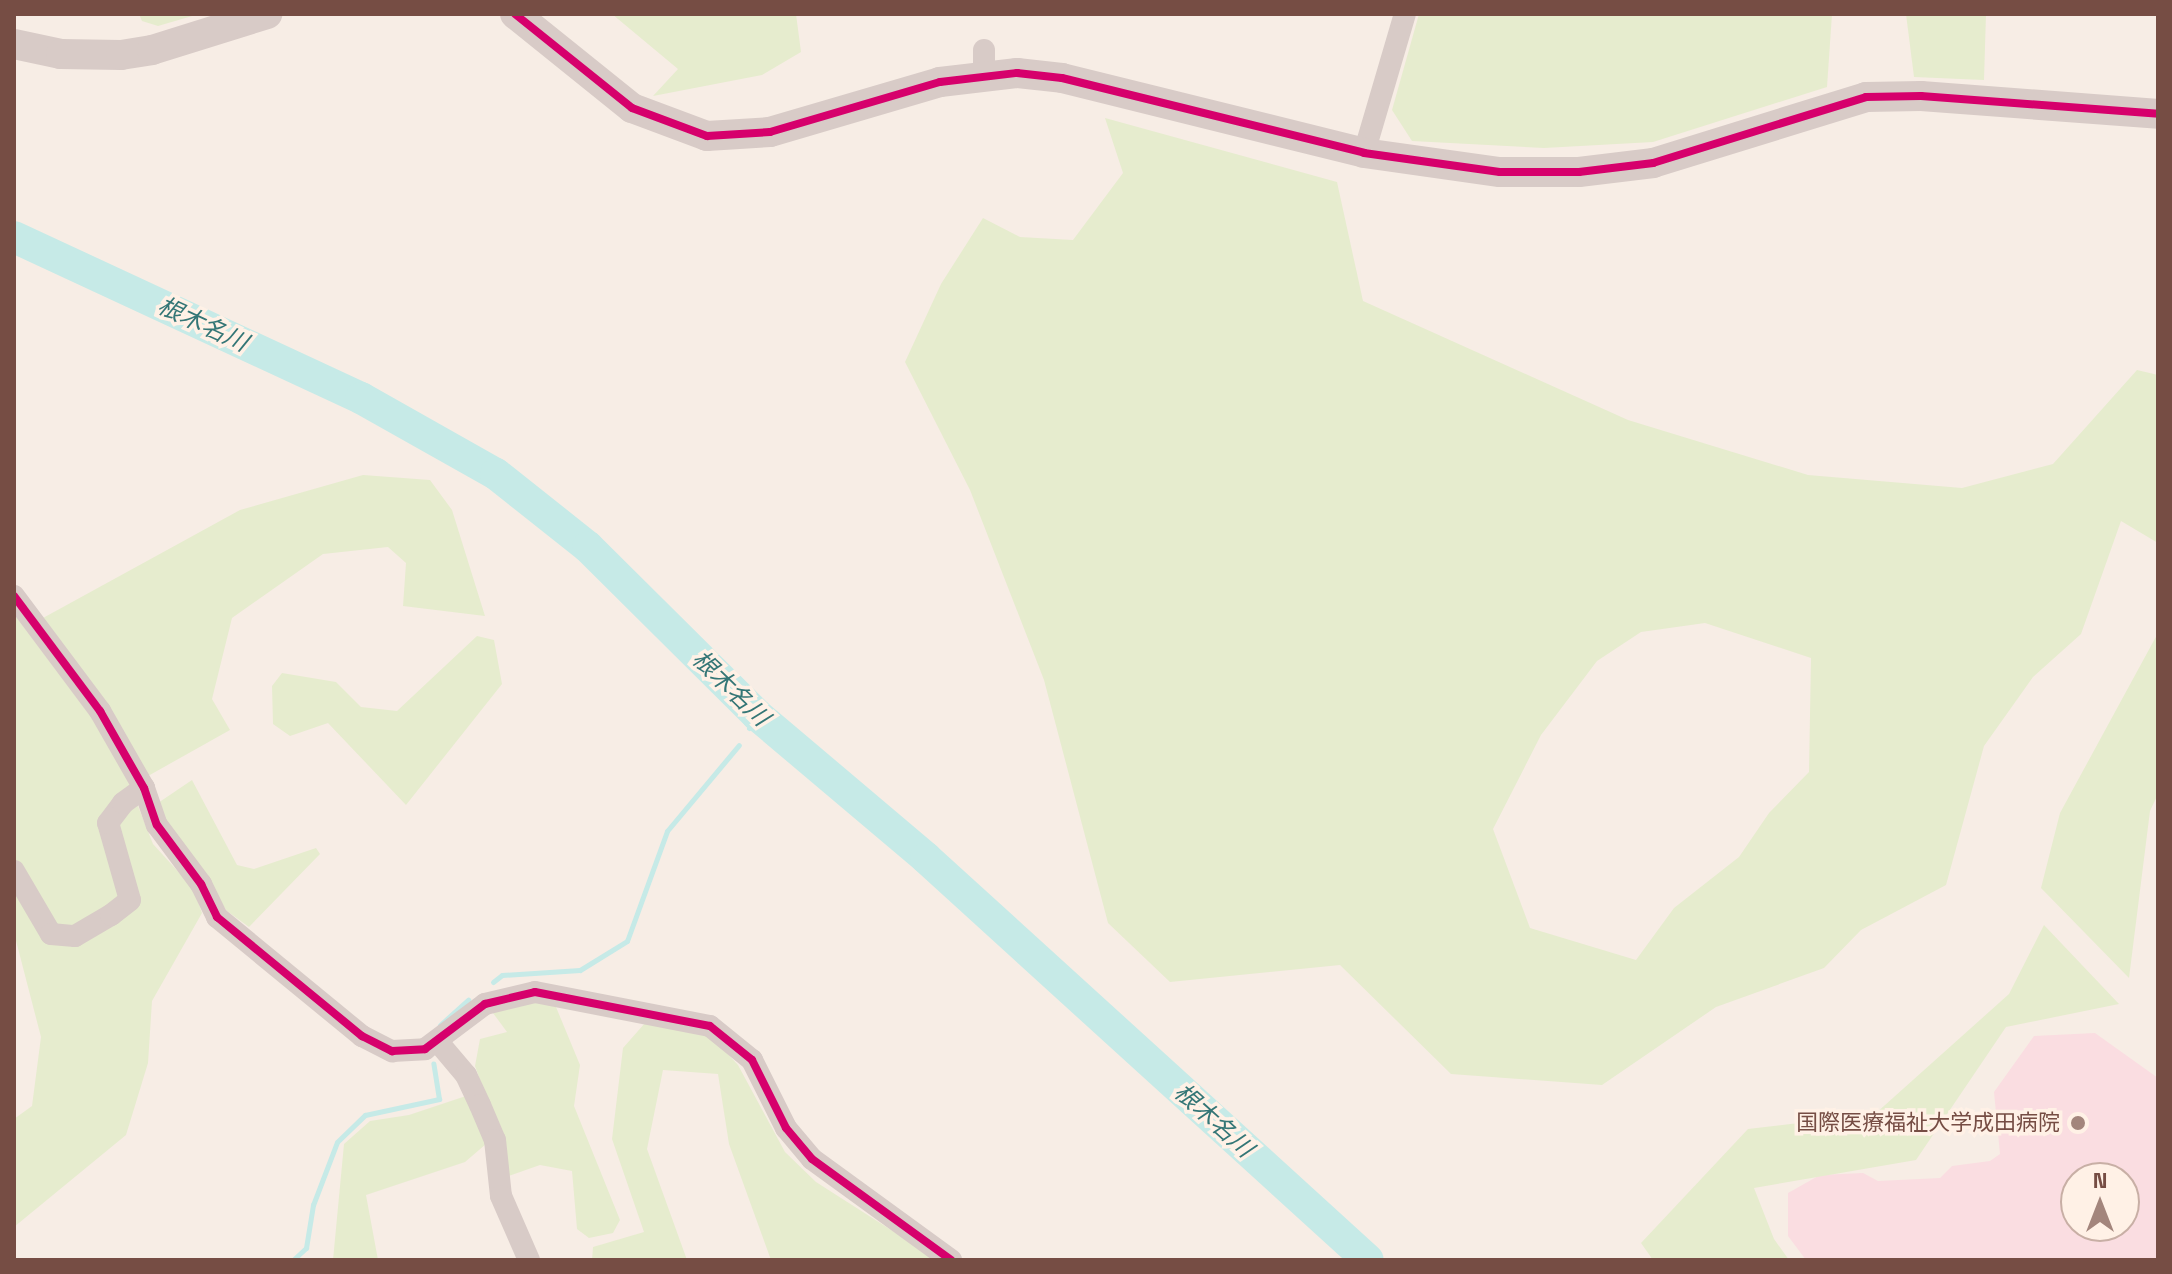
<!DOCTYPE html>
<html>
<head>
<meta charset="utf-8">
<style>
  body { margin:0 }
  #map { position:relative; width:2172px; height:1274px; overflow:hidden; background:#f7ede5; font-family:"Space Grotesk","Noto Sans JP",sans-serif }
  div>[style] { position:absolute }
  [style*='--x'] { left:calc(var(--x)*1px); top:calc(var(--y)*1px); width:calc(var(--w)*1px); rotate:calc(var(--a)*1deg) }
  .medical>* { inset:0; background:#fadde1 }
  .green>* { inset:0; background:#e6ecce }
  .stream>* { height:5px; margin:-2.5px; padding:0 2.5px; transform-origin:2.5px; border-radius:2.5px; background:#c6eae7 }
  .river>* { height:32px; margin:-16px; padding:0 16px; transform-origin:16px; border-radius:16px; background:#c6eae7 }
  .street>* { height:22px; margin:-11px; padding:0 11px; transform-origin:11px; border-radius:11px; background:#d8cbc7 }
  .secondary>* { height:30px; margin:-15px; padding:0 15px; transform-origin:15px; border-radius:15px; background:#d8cbc7 }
  .cycleway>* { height:8px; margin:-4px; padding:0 4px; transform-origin:4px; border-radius:4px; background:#d6006c }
  .dots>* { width:22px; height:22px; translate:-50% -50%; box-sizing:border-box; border:4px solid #fff1e6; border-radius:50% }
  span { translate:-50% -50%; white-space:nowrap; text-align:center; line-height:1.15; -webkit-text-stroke:7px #fff1e6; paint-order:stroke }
  .poi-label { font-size:22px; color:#764d44 }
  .right { translate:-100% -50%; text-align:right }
  .water-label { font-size:24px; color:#347676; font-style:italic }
  .frame { position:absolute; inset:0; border:16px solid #764d44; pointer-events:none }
  .north { position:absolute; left:2060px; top:1162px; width:80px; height:80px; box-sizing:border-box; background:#fff1e6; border:2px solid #c8afa5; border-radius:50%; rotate:0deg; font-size:22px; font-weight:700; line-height:32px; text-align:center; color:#764d44 }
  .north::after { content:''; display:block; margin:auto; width:28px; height:36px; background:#a3857c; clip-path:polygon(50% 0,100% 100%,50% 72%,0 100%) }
</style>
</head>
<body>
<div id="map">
  <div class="medical">
    <i style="clip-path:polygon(evenodd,2095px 1033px,2158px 1078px,2158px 1260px,1806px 1260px,1788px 1236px,1788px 1193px,1820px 1175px,1863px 1173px,1878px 1181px,1940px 1178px,1952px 1166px,1990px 1161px,2000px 1154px,1994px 1092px,2034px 1036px,2095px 1033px,2076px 1178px,2124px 1178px,2124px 1226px,2076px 1226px,2076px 1178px)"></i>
  </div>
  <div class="green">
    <i style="clip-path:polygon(139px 14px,199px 14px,158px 26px,142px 21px)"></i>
    <i style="clip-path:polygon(612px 14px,796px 14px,801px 52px,762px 75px,653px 96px,678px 69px)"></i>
    <i style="clip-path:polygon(1419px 14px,1832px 14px,1827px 87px,1653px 142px,1544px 148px,1412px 141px,1392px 110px)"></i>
    <i style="clip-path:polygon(1906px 14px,1986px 14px,1984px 80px,1914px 77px)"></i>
    <i style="clip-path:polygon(evenodd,1105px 118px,1337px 182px,1363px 301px,1628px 420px,1808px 475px,1962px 488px,2053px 464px,2137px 370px,2158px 375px,2158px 543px,2121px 521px,2081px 634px,2033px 677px,1984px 746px,1946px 885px,1861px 930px,1824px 968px,1716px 1007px,1602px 1085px,1451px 1074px,1340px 965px,1170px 982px,1108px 923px,1044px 680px,970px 490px,905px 362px,941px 284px,983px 218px,1020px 237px,1073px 240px,1123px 173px,1105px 118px,1705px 623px,1811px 658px,1809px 772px,1769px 813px,1739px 857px,1674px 908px,1636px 960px,1530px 928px,1493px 829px,1541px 735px,1597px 661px,1641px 632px,1705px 623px)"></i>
    <i style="clip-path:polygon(363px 475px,430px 480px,452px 510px,485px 616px,403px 606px,406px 563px,388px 547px,323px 554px,232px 618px,212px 699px,230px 730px,148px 776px,43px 618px,240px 510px)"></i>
    <i style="clip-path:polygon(14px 614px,92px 718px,128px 781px,153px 844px,193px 888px,202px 913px,152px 1001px,148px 1063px,126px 1135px,14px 1227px,14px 1119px,32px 1106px,41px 1037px,14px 933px)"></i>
    <i style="clip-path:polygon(2158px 633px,2158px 794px,2150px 811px,2129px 978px,2041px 888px,2060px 813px)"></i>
    <i style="clip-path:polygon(477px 636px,494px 640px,502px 684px,406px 805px,328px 723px,290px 736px,273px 724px,272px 686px,282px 673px,336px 682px,361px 707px,397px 711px)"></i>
    <i style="clip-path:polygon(192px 780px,237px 865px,254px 869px,316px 848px,320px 854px,249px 927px,227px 911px,166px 825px,158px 803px)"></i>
    <i style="clip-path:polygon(2044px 925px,2119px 1004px,2006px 1027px,1916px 1160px,1754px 1188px,1774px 1239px,1789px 1260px,1653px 1260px,1641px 1243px,1748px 1129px,1875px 1114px,2009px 994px)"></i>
    <i style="clip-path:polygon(531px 1000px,556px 1007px,580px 1065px,574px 1106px,620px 1220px,613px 1233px,589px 1238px,577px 1229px,572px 1171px,540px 1165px,506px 1177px,499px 1133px,475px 1066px,480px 1039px,507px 1032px,493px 1013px)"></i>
    <i style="clip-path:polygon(645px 1023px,712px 1037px,738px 1065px,785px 1152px,816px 1182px,938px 1260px,771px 1260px,729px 1144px,718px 1074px,663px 1070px,647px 1149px,687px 1260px,592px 1260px,593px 1247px,644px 1232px,612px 1139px,623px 1048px)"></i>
    <i style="clip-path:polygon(469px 1095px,486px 1144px,465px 1162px,366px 1195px,378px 1260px,333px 1260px,344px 1144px,370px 1121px,409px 1115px)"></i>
  </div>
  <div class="stream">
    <i style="--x:749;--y:728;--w:15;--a:-58"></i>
    <i style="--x:493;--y:982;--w:11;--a:-38"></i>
    <i style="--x:502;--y:975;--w:78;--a:-3.7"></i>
    <i style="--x:580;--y:970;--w:55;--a:-31.7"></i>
    <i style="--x:627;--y:941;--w:117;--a:-70"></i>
    <i style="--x:667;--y:831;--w:112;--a:-50.1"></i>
    <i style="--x:440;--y:1025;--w:38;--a:-42"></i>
    <i style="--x:293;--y:1260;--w:18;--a:-43"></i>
    <i style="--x:306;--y:1248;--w:44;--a:-80.8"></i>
    <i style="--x:313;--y:1205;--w:67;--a:-69.1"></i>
    <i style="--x:337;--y:1142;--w:39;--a:-44"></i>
    <i style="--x:365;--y:1115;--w:76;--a:-12.2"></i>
    <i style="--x:439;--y:1099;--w:36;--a:-99"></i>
  </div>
  <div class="river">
    <i style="--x:14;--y:237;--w:383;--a:24.9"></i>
    <i style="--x:361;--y:398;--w:155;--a:29.4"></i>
    <i style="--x:496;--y:474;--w:117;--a:38.4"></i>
    <i style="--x:588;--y:547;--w:238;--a:44.8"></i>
    <i style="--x:757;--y:715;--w:221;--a:40.2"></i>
    <i style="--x:926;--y:858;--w:597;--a:42.29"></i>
  </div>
  <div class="street">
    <i style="--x:984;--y:75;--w:25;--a:-90"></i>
    <i style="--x:1364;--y:153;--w:145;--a:-73.6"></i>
    <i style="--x:14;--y:596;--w:144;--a:53.2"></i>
    <i style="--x:100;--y:711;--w:89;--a:60.3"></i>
    <i style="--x:144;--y:788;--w:39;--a:71"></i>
    <i style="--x:157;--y:825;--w:74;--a:53.3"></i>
    <i style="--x:201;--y:884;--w:37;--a:64"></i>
    <i style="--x:217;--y:917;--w:188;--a:39.4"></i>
    <i style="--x:362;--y:1036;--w:34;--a:27"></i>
    <i style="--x:392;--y:1051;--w:33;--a:-3"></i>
    <i style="--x:425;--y:1049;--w:75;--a:-36.9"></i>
    <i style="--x:485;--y:1004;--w:51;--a:-13.5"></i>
    <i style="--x:535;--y:992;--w:178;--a:11"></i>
    <i style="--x:710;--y:1026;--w:54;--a:39"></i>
    <i style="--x:752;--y:1060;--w:76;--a:63.4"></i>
    <i style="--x:786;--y:1128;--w:40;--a:50"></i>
    <i style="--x:812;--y:1159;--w:172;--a:36"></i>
    <i style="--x:14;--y:871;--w:73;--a:59.6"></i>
    <i style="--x:51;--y:934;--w:24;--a:5"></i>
    <i style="--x:75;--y:936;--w:42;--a:-30.3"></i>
    <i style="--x:111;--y:915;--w:24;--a:-38"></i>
    <i style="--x:130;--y:900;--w:80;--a:-105.9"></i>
    <i style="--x:108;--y:823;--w:25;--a:-53"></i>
    <i style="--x:123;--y:803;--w:26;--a:-36"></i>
    <i style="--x:438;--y:1042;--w:43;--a:49.7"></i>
    <i style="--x:466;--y:1075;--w:33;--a:65"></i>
    <i style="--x:480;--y:1105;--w:38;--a:67"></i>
    <i style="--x:495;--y:1140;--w:56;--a:83.9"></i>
    <i style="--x:501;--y:1196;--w:70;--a:66.4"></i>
  </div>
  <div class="secondary">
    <i style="--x:515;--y:14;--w:150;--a:38.8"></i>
    <i style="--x:632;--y:108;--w:80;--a:20.5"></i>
    <i style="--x:707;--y:136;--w:63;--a:-3.6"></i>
    <i style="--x:770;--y:132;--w:177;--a:-16.4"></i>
    <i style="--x:940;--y:82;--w:78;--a:-6.7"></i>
    <i style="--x:1017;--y:73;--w:45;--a:6.3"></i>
    <i style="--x:1062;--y:78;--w:311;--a:13.9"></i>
    <i style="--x:1364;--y:153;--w:137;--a:8"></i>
    <i style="--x:1500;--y:172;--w:79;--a:0"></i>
    <i style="--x:1579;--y:172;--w:75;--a:-6.9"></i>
    <i style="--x:1653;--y:163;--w:223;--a:-17.2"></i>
    <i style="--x:1866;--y:97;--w:55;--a:-1"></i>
    <i style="--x:1921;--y:96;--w:238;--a:4.3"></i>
    <i style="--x:14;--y:44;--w:48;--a:12"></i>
    <i style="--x:61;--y:54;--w:60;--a:1"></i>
    <i style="--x:121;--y:55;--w:31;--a:-9"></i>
    <i style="--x:152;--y:50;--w:121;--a:-17.4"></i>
  </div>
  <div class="cycleway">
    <i style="--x:515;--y:14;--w:150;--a:38.8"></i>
    <i style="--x:632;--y:108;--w:80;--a:20.5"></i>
    <i style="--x:707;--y:136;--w:63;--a:-3.6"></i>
    <i style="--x:770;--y:132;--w:177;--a:-16.4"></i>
    <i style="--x:940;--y:82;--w:78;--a:-6.7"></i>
    <i style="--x:1017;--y:73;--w:45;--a:6.3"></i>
    <i style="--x:1062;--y:78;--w:311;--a:13.9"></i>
    <i style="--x:1364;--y:153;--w:137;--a:8"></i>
    <i style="--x:1500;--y:172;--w:79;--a:0"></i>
    <i style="--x:1579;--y:172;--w:75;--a:-6.9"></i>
    <i style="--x:1653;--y:163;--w:223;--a:-17.2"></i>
    <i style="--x:1866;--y:97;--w:55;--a:-1"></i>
    <i style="--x:1921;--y:96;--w:238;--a:4.3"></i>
    <i style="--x:14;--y:596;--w:144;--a:53.2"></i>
    <i style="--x:100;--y:711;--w:89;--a:60.3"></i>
    <i style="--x:144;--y:788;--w:39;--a:71"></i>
    <i style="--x:157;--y:825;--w:74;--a:53.3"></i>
    <i style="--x:201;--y:884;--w:37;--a:64"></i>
    <i style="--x:217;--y:917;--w:188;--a:39.4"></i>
    <i style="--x:362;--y:1036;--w:34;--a:27"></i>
    <i style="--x:392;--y:1051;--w:33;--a:-3"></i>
    <i style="--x:425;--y:1049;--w:75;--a:-36.9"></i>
    <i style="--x:485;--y:1004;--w:51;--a:-13.5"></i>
    <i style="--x:535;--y:992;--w:178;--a:11"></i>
    <i style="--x:710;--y:1026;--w:54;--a:39"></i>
    <i style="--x:752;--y:1060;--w:76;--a:63.4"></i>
    <i style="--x:786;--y:1128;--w:40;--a:50"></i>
    <i style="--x:812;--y:1159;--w:172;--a:36"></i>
  </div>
  <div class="dots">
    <i style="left:2078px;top:1123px;background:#a3857c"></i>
  </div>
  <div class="poi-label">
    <span class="right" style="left:2060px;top:1123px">国際医療福祉大学成田病院</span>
  </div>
  <div class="water-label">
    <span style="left:203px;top:324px;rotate:25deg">根木名川</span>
    <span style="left:731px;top:688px;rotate:44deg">根木名川</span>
    <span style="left:1214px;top:1120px;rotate:42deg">根木名川</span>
  </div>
  <div class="frame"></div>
  <div class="north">N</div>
</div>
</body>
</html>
